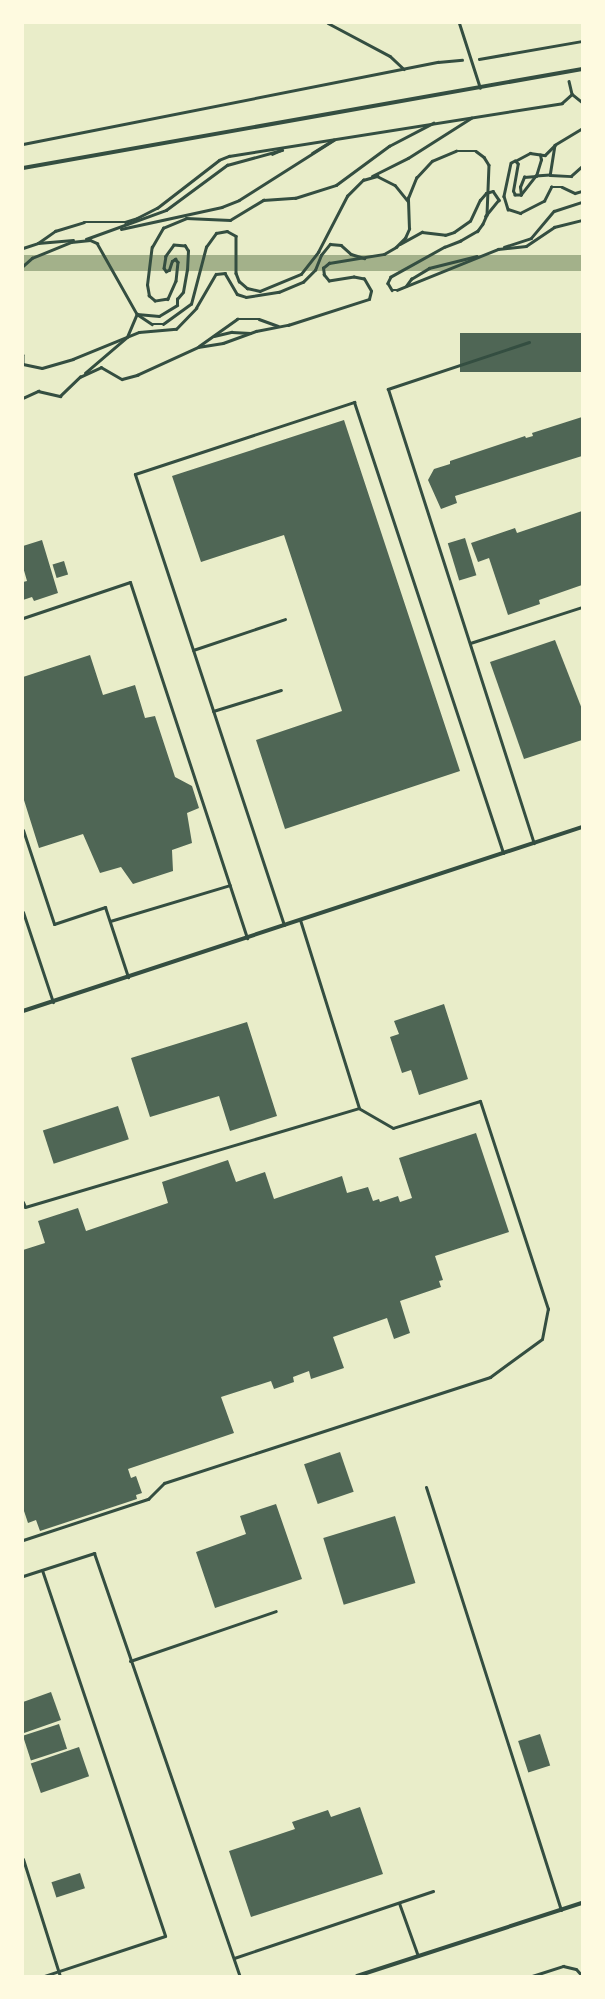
<!DOCTYPE html>
<html>
<head>
<meta charset="utf-8">
<style>
  body { margin:0 }
  #map { position:relative; width:605px; height:1999px; overflow:hidden; background:#e9edc9; font-family:"Fira Sans",sans-serif }
  div>[style] { position:absolute }
  [style*='--x'] { left:calc(var(--x)*1px); top:calc(var(--y)*1px); width:calc(var(--w)*1px); rotate:calc(var(--a)*1deg) }
  .water>* { inset:0; background:#a3b18a; transform-origin:0 0 }
  .building>* { inset:0; background:#4f6655; transform-origin:0 0 }
  .path>* { height:2.5px; margin:-1.25px; padding:0 1.25px; transform-origin:1.25px; border-radius:1.25px; background:#344e41 }
  .service>* { height:3px; margin:-1.5px; padding:0 1.5px; transform-origin:1.5px; border-radius:1.5px; background:#344e41 }
  .minor>* { height:4px; margin:-2px; padding:0 2px; transform-origin:2px; border-radius:2px; background:#344e41 }
  span { translate:-50% -50%; white-space:nowrap; text-align:center; line-height:1.15; -webkit-text-stroke:3px #fefae0; paint-order:stroke }
  .frame { position:absolute; inset:0; border:24px solid #fefae0; pointer-events:none }
</style>
</head>
<body>
<div id="map">
  <div class="water">
    <i style="left:582px;top:255px;width:16px;height:588px;rotate:90deg"></i>
  </div>
  <div class="building">
    <i style="left:582px;top:333px;width:39px;height:122px;rotate:90deg"></i>
    <i style="clip-path:polygon(582px 417px,582px 456px,455px 496px,457px 503px,441px 509px,428px 480px,434px 469px,450px 464px,450px 461px,525px 436px,526px 438px,533px 436px,532px 433px)"></i>
    <i style="clip-path:polygon(344px 420px,460px 771px,285px 829px,256px 740px,342px 711px,284px 535px,201px 562px,172px 476px)"></i>
    <i style="clip-path:polygon(582px 511px,582px 585px,539px 600px,540px 604px,508px 615px,489px 558px,478px 562px,471px 543px,515px 528px,517px 533px)"></i>
    <i style="left:465px;top:538px;width:39px;height:18px;rotate:73deg"></i>
    <i style="clip-path:polygon(42px 540px,58px 593px,34px 601px,32px 597px,23px 600px,23px 582px,27px 581px,23px 567px,23px 546px)"></i>
    <i style="left:64px;top:561px;width:14px;height:12px;rotate:73deg"></i>
    <i style="clip-path:polygon(555px 640px,582px 709px,582px 740px,524px 759px,490px 662px)"></i>
    <i style="clip-path:polygon(90px 655px,103px 695px,135px 685px,145px 718px,155px 716px,175px 777px,192px 786px,199px 808px,187px 813px,192px 843px,172px 850px,173px 871px,133px 884px,121px 867px,100px 873px,83px 834px,39px 848px,23px 797px,23px 677px)"></i>
    <i style="clip-path:polygon(444px 1004px,468px 1079px,419px 1095px,411px 1070px,402px 1073px,390px 1037px,399px 1034px,394px 1021px)"></i>
    <i style="clip-path:polygon(247px 1022px,277px 1116px,230px 1131px,219px 1096px,150px 1117px,131px 1058px)"></i>
    <i style="left:118px;top:1106px;width:35px;height:79px;rotate:72deg"></i>
    <i style="clip-path:polygon(476px 1133px,509px 1232px,435px 1256px,443px 1280px,439px 1281px,441px 1287px,400px 1301px,410px 1333px,394px 1339px,387px 1318px,333px 1337px,344px 1368px,311px 1379px,309px 1371px,293px 1377px,294px 1382px,274px 1389px,271px 1381px,221px 1397px,234px 1433px,128px 1469px,131px 1478px,136px 1476px,142px 1493px,136px 1495px,137px 1499px,40px 1531px,36px 1520px,28px 1523px,23px 1508px,23px 1250px,45px 1243px,38px 1221px,78px 1208px,86px 1231px,168px 1203px,162px 1182px,228px 1160px,236px 1182px,265px 1172px,274px 1199px,342px 1176px,347px 1193px,368px 1187px,373px 1201px,379px 1199px,380px 1202px,398px 1196px,400px 1202px,412px 1198px,399px 1158px)"></i>
    <i style="left:340px;top:1452px;width:42px;height:38px;rotate:71deg"></i>
    <i style="clip-path:polygon(276px 1504px,302px 1579px,215px 1608px,196px 1552px,246px 1534px,240px 1516px)"></i>
    <i style="left:395px;top:1516px;width:70px;height:75px;rotate:73deg"></i>
    <i style="clip-path:polygon(51px 1692px,61px 1720px,24px 1733px,23px 1702px)"></i>
    <i style="left:59px;top:1724px;width:26px;height:38px;rotate:72deg"></i>
    <i style="left:540px;top:1734px;width:33px;height:23px;rotate:72deg"></i>
    <i style="left:79px;top:1747px;width:31px;height:51px;rotate:71deg"></i>
    <i style="clip-path:polygon(360px 1807px,383px 1874px,251px 1917px,229px 1851px,295px 1829px,292px 1822px,328px 1810px,331px 1817px)"></i>
    <i style="left:80px;top:1873px;width:16px;height:30px;rotate:72deg"></i>
  </div>
  <div class="path">
    <i style="--x:328;--y:23;--w:70;--a:28"></i>
    <i style="--x:390;--y:56;--w:19;--a:43"></i>
    <i style="--x:479;--y:59;--w:105;--a:-9.9"></i>
    <i style="--x:569;--y:81;--w:13;--a:77"></i>
    <i style="--x:582;--y:129;--w:31;--a:149"></i>
    <i style="--x:555;--y:145;--w:30;--a:99"></i>
    <i style="--x:550;--y:175;--w:14;--a:176"></i>
    <i style="--x:536;--y:176;--w:24;--a:128"></i>
    <i style="--x:521;--y:195;--w:6;--a:180"></i>
    <i style="--x:515;--y:195;--w:4;--a:-117"></i>
    <i style="--x:513;--y:191;--w:27;--a:-80"></i>
    <i style="--x:518;--y:164;--w:4;--a:-135"></i>
    <i style="--x:515;--y:161;--w:4;--a:153"></i>
    <i style="--x:511;--y:163;--w:34;--a:102"></i>
    <i style="--x:504;--y:196;--w:14;--a:73"></i>
    <i style="--x:508;--y:209;--w:13;--a:18"></i>
    <i style="--x:520;--y:213;--w:27;--a:-27"></i>
    <i style="--x:544;--y:201;--w:16;--a:-63"></i>
    <i style="--x:551;--y:187;--w:11;--a:0"></i>
    <i style="--x:562;--y:187;--w:14;--a:25"></i>
    <i style="--x:575;--y:193;--w:7;--a:-16"></i>
    <i style="--x:23;--y:144;--w:423;--a:-11.2"></i>
    <i style="--x:438;--y:62;--w:24;--a:-5"></i>
    <i style="--x:272;--y:154;--w:10;--a:-24"></i>
    <i style="--x:515;--y:161;--w:17;--a:-28"></i>
    <i style="--x:530;--y:153;--w:15;--a:8"></i>
    <i style="--x:545;--y:155;--w:14;--a:-45"></i>
    <i style="--x:550;--y:175;--w:21;--a:3"></i>
    <i style="--x:571;--y:176;--w:15;--a:-42"></i>
    <i style="--x:372;--y:176;--w:40;--a:-26.6"></i>
    <i style="--x:408;--y:158;--w:75;--a:-32.4"></i>
    <i style="--x:521;--y:195;--w:8;--a:-97"></i>
    <i style="--x:520;--y:187;--w:11;--a:-68"></i>
    <i style="--x:524;--y:177;--w:12;--a:-5"></i>
    <i style="--x:536;--y:176;--w:17;--a:-73"></i>
    <i style="--x:541;--y:160;--w:5;--a:-101"></i>
    <i style="--x:121;--y:229;--w:103;--a:-12.3"></i>
    <i style="--x:222;--y:207;--w:18;--a:-22"></i>
    <i style="--x:239;--y:200;--w:112;--a:-32.3"></i>
    <i style="--x:334;--y:140;--w:25;--a:148"></i>
    <i style="--x:86;--y:239;--w:85;--a:-19.9"></i>
    <i style="--x:166;--y:210;--w:76;--a:-36.4"></i>
    <i style="--x:227;--y:165;--w:57;--a:-15.3"></i>
    <i style="--x:38;--y:243;--w:35;--a:-5"></i>
    <i style="--x:400;--y:244;--w:25;--a:-29"></i>
    <i style="--x:422;--y:232;--w:23;--a:7"></i>
    <i style="--x:445;--y:235;--w:9;--a:-18"></i>
    <i style="--x:454;--y:232;--w:19;--a:-35"></i>
    <i style="--x:470;--y:221;--w:23;--a:-65"></i>
    <i style="--x:480;--y:200;--w:9;--a:-49"></i>
    <i style="--x:486;--y:193;--w:7;--a:-16"></i>
    <i style="--x:493;--y:191;--w:11;--a:56"></i>
    <i style="--x:499;--y:200;--w:21;--a:129"></i>
    <i style="--x:504;--y:247;--w:28;--a:-18"></i>
    <i style="--x:531;--y:238;--w:35;--a:-50"></i>
    <i style="--x:554;--y:211;--w:29;--a:-18"></i>
    <i style="--x:23;--y:248;--w:16;--a:-18"></i>
    <i style="--x:38;--y:243;--w:21;--a:-35"></i>
    <i style="--x:55;--y:231;--w:30;--a:-17"></i>
    <i style="--x:84;--y:222;--w:41;--a:0"></i>
    <i style="--x:125;--y:222;--w:13;--a:-18"></i>
    <i style="--x:137;--y:218;--w:22;--a:-27"></i>
    <i style="--x:157;--y:208;--w:78;--a:-37.7"></i>
    <i style="--x:219;--y:160;--w:11;--a:-22"></i>
    <i style="--x:229;--y:156;--w:337;--a:-9"></i>
    <i style="--x:562;--y:103;--w:13;--a:-42"></i>
    <i style="--x:572;--y:94;--w:13;--a:39"></i>
    <i style="--x:23;--y:266;--w:12;--a:-42"></i>
    <i style="--x:32;--y:258;--w:42;--a:-22.3"></i>
    <i style="--x:71;--y:242;--w:19;--a:-6"></i>
    <i style="--x:90;--y:240;--w:8;--a:23"></i>
    <i style="--x:97;--y:243;--w:81;--a:60.6"></i>
    <i style="--x:137;--y:314;--w:18;--a:34"></i>
    <i style="--x:152;--y:324;--w:11;--a:0"></i>
    <i style="--x:163;--y:324;--w:34;--a:-36"></i>
    <i style="--x:191;--y:304;--w:59;--a:-75.3"></i>
    <i style="--x:206;--y:247;--w:17;--a:-54"></i>
    <i style="--x:216;--y:233;--w:11;--a:-10"></i>
    <i style="--x:227;--y:231;--w:10;--a:29"></i>
    <i style="--x:236;--y:236;--w:37;--a:90"></i>
    <i style="--x:236;--y:273;--w:9;--a:69"></i>
    <i style="--x:239;--y:281;--w:11;--a:41"></i>
    <i style="--x:247;--y:288;--w:13;--a:13"></i>
    <i style="--x:260;--y:291;--w:44;--a:-22.5"></i>
    <i style="--x:301;--y:274;--w:28;--a:-52"></i>
    <i style="--x:318;--y:252;--w:63;--a:-62.6"></i>
    <i style="--x:347;--y:196;--w:23;--a:-45"></i>
    <i style="--x:363;--y:180;--w:15;--a:-16"></i>
    <i style="--x:377;--y:176;--w:20;--a:27"></i>
    <i style="--x:395;--y:185;--w:21;--a:51"></i>
    <i style="--x:406;--y:286;--w:9;--a:-54"></i>
    <i style="--x:411;--y:279;--w:21;--a:-31"></i>
    <i style="--x:429;--y:268;--w:49;--a:-14"></i>
    <i style="--x:214;--y:336;--w:18;--a:-13"></i>
    <i style="--x:232;--y:332;--w:18;--a:3"></i>
    <i style="--x:199;--y:346;--w:47;--a:-35.4"></i>
    <i style="--x:237;--y:319;--w:22;--a:0"></i>
    <i style="--x:259;--y:319;--w:20;--a:20"></i>
    <i style="--x:23;--y:355;--w:9;--a:90"></i>
    <i style="--x:23;--y:364;--w:19;--a:12"></i>
    <i style="--x:42;--y:368;--w:32;--a:-16"></i>
    <i style="--x:73;--y:359;--w:71;--a:-22.2"></i>
    <i style="--x:139;--y:332;--w:37;--a:-5"></i>
    <i style="--x:176;--y:329;--w:29;--a:-46"></i>
    <i style="--x:196;--y:308;--w:39;--a:-60"></i>
    <i style="--x:216;--y:274;--w:9;--a:-6"></i>
    <i style="--x:225;--y:273;--w:24;--a:60"></i>
    <i style="--x:237;--y:294;--w:9;--a:18"></i>
    <i style="--x:246;--y:297;--w:33;--a:-9"></i>
    <i style="--x:279;--y:292;--w:26;--a:-23"></i>
    <i style="--x:303;--y:282;--w:17;--a:-45"></i>
    <i style="--x:315;--y:270;--w:16;--a:-68"></i>
    <i style="--x:321;--y:255;--w:14;--a:-51"></i>
    <i style="--x:330;--y:244;--w:11;--a:5"></i>
    <i style="--x:341;--y:245;--w:13;--a:42"></i>
    <i style="--x:351;--y:254;--w:14;--a:17"></i>
    <i style="--x:85;--y:373;--w:55;--a:-40.6"></i>
    <i style="--x:127;--y:337;--w:25;--a:-67"></i>
    <i style="--x:137;--y:314;--w:22;--a:5"></i>
    <i style="--x:159;--y:316;--w:21;--a:-31"></i>
    <i style="--x:177;--y:305;--w:6;--a:-90"></i>
    <i style="--x:177;--y:299;--w:9;--a:-49"></i>
    <i style="--x:183;--y:292;--w:22;--a:-80"></i>
    <i style="--x:187;--y:270;--w:19;--a:-87"></i>
    <i style="--x:188;--y:251;--w:6;--a:-121"></i>
    <i style="--x:185;--y:246;--w:11;--a:-175"></i>
    <i style="--x:174;--y:245;--w:14;--a:126"></i>
    <i style="--x:166;--y:256;--w:12;--a:99"></i>
    <i style="--x:164;--y:268;--w:4;--a:56"></i>
    <i style="--x:166;--y:271;--w:3;--a:-18"></i>
    <i style="--x:169;--y:270;--w:9;--a:-72"></i>
    <i style="--x:172;--y:261;--w:4;--a:-34"></i>
    <i style="--x:175;--y:259;--w:4;--a:45"></i>
    <i style="--x:178;--y:262;--w:19;--a:96"></i>
    <i style="--x:176;--y:281;--w:20;--a:114"></i>
    <i style="--x:168;--y:299;--w:13;--a:171"></i>
    <i style="--x:155;--y:301;--w:8;--a:-140"></i>
    <i style="--x:149;--y:296;--w:11;--a:-100"></i>
    <i style="--x:147;--y:285;--w:38;--a:-83"></i>
    <i style="--x:152;--y:247;--w:22;--a:-60"></i>
    <i style="--x:163;--y:228;--w:25;--a:-23"></i>
    <i style="--x:186;--y:218;--w:44;--a:2.6"></i>
    <i style="--x:230;--y:220;--w:39;--a:-31"></i>
    <i style="--x:263;--y:200;--w:32;--a:-4"></i>
    <i style="--x:295;--y:198;--w:43;--a:-17.6"></i>
    <i style="--x:336;--y:185;--w:66;--a:-36.3"></i>
    <i style="--x:389;--y:146;--w:50;--a:-27.6"></i>
    <i style="--x:23;--y:398;--w:17;--a:-25"></i>
    <i style="--x:38;--y:391;--w:23;--a:13"></i>
    <i style="--x:60;--y:396;--w:28;--a:-44"></i>
    <i style="--x:80;--y:377;--w:23;--a:-25"></i>
    <i style="--x:101;--y:367;--w:24;--a:30"></i>
    <i style="--x:122;--y:379;--w:16;--a:-15"></i>
    <i style="--x:137;--y:375;--w:67;--a:-24.7"></i>
    <i style="--x:198;--y:347;--w:25;--a:-9"></i>
    <i style="--x:223;--y:343;--w:35;--a:-20"></i>
    <i style="--x:256;--y:331;--w:33;--a:-11"></i>
    <i style="--x:288;--y:325;--w:85;--a:-17.8"></i>
    <i style="--x:369;--y:299;--w:8;--a:-76"></i>
    <i style="--x:371;--y:291;--w:14;--a:-120"></i>
    <i style="--x:364;--y:279;--w:10;--a:-169"></i>
    <i style="--x:354;--y:277;--w:25;--a:171"></i>
    <i style="--x:329;--y:281;--w:8;--a:-130"></i>
    <i style="--x:324;--y:275;--w:7;--a:-98"></i>
    <i style="--x:323;--y:268;--w:8;--a:-40"></i>
    <i style="--x:329;--y:263;--w:56;--a:-9.3"></i>
    <i style="--x:384;--y:254;--w:14;--a:-30"></i>
    <i style="--x:396;--y:247;--w:13;--a:-45"></i>
    <i style="--x:405;--y:238;--w:10;--a:-66"></i>
    <i style="--x:409;--y:229;--w:31;--a:-92"></i>
    <i style="--x:408;--y:198;--w:22;--a:-68"></i>
    <i style="--x:416;--y:178;--w:23;--a:-47"></i>
    <i style="--x:432;--y:161;--w:26;--a:-23"></i>
    <i style="--x:456;--y:151;--w:20;--a:0"></i>
    <i style="--x:476;--y:151;--w:10;--a:37"></i>
    <i style="--x:484;--y:157;--w:9;--a:58"></i>
    <i style="--x:489;--y:165;--w:50;--a:92.3"></i>
    <i style="--x:487;--y:215;--w:10;--a:114"></i>
    <i style="--x:483;--y:224;--w:9;--a:126"></i>
    <i style="--x:478;--y:231;--w:20;--a:150"></i>
    <i style="--x:461;--y:241;--w:17;--a:159"></i>
    <i style="--x:445;--y:247;--w:62;--a:150.9"></i>
    <i style="--x:391;--y:277;--w:7;--a:117"></i>
    <i style="--x:388;--y:283;--w:8;--a:60"></i>
    <i style="--x:392;--y:290;--w:5;--a:0"></i>
    <i style="--x:397;--y:290;--w:109;--a:-22.1"></i>
    <i style="--x:498;--y:249;--w:28;--a:-6"></i>
    <i style="--x:526;--y:246;--w:34;--a:-34"></i>
    <i style="--x:554;--y:227;--w:29;--a:-14"></i>
  </div>
  <div class="service">
    <i style="--x:459;--y:23;--w:68;--a:72.1"></i>
    <i style="--x:529;--y:342;--w:149;--a:161.6"></i>
    <i style="--x:388;--y:389;--w:477;--a:72.2"></i>
    <i style="--x:23;--y:618;--w:113;--a:-18.6"></i>
    <i style="--x:130;--y:582;--w:375;--a:71.8"></i>
    <i style="--x:470;--y:643;--w:118;--a:-17.8"></i>
    <i style="--x:193;--y:650;--w:97;--a:-18.6"></i>
    <i style="--x:213;--y:711;--w:71;--a:-17.2"></i>
    <i style="--x:23;--y:830;--w:99;--a:71.7"></i>
    <i style="--x:54;--y:924;--w:54;--a:-18.4"></i>
    <i style="--x:105;--y:907;--w:74;--a:71.8"></i>
    <i style="--x:582;--y:875;--w:3;--a:90"></i>
    <i style="--x:23;--y:912;--w:95;--a:71.6"></i>
    <i style="--x:110;--y:921;--w:125;--a:-16.7"></i>
    <i style="--x:284;--y:925;--w:475;--a:-108.3"></i>
    <i style="--x:135;--y:474;--w:231;--a:-18.2"></i>
    <i style="--x:354;--y:402;--w:475;--a:71.7"></i>
    <i style="--x:23;--y:1202;--w:5;--a:68"></i>
    <i style="--x:25;--y:1207;--w:348;--a:-16.5"></i>
    <i style="--x:359;--y:1108;--w:197;--a:-107.4"></i>
    <i style="--x:426;--y:1487;--w:444;--a:72.3"></i>
    <i style="--x:23;--y:1540;--w:132;--a:-18.2"></i>
    <i style="--x:148;--y:1499;--w:23;--a:-45"></i>
    <i style="--x:164;--y:1483;--w:343;--a:-18"></i>
    <i style="--x:490;--y:1377;--w:64;--a:-36.2"></i>
    <i style="--x:542;--y:1339;--w:31;--a:-79"></i>
    <i style="--x:548;--y:1309;--w:219;--a:-108.1"></i>
    <i style="--x:480;--y:1101;--w:91;--a:162.8"></i>
    <i style="--x:393;--y:1128;--w:39;--a:-150"></i>
    <i style="--x:42;--y:1570;--w:386;--a:71.4"></i>
    <i style="--x:165;--y:1936;--w:127;--a:161.7"></i>
    <i style="--x:23;--y:1576;--w:75;--a:-17.9"></i>
    <i style="--x:94;--y:1553;--w:447;--a:71"></i>
    <i style="--x:130;--y:1661;--w:154;--a:-18.9"></i>
    <i style="--x:23;--y:1859;--w:123;--a:72.5"></i>
    <i style="--x:399;--y:1903;--w:56;--a:70.3"></i>
    <i style="--x:234;--y:1958;--w:210;--a:-18.6"></i>
    <i style="--x:532;--y:1976;--w:33;--a:-18"></i>
    <i style="--x:563;--y:1966;--w:13;--a:13"></i>
    <i style="--x:576;--y:1969;--w:9;--a:49"></i>
  </div>
  <div class="minor">
    <i style="--x:23;--y:168;--w:568;--a:-10.04"></i>
    <i style="--x:23;--y:1011;--w:589;--a:-18.22"></i>
    <i style="--x:357;--y:1976;--w:237;--a:-18"></i>
  </div>
  <div class="frame"></div>
</div>
</body>
</html>
